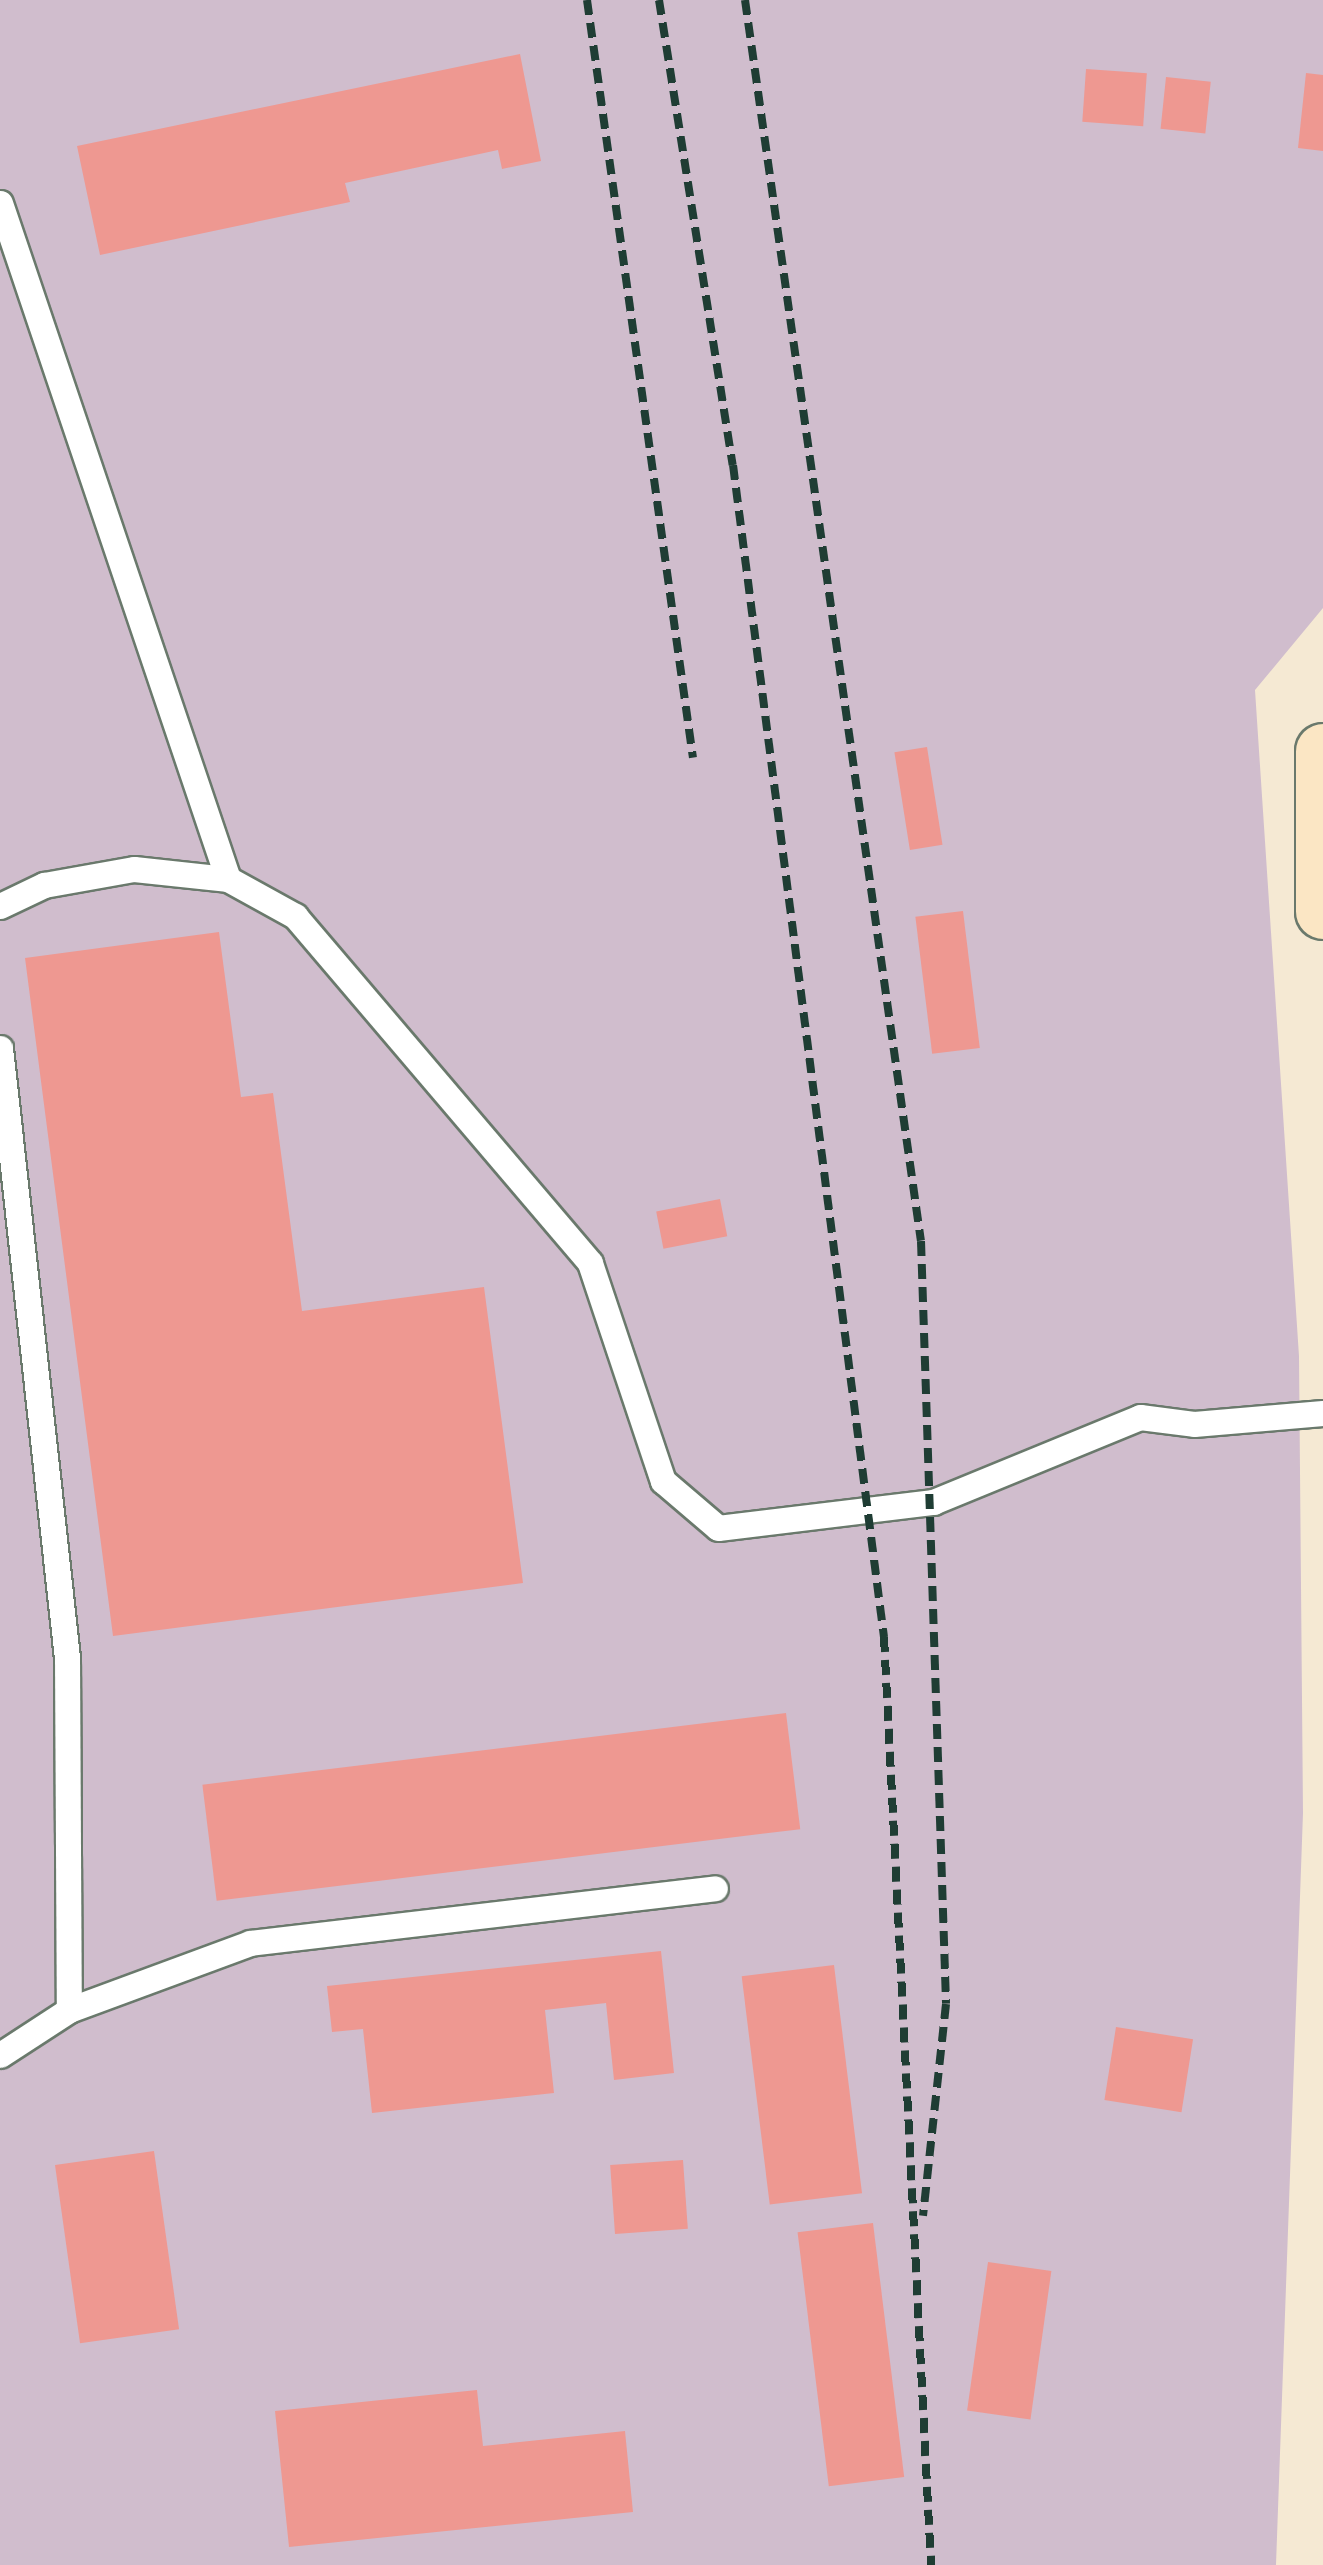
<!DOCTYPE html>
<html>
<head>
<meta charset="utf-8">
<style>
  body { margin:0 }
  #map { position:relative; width:1323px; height:2565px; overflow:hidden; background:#f5e9d3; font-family:"Balsamiq Sans",sans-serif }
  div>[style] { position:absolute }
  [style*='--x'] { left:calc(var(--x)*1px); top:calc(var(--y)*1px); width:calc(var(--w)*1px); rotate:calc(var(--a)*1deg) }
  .industrial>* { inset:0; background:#d0bdcd }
  .building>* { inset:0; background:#ee9891; transform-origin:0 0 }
  .roads { filter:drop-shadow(2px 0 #6a796c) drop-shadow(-2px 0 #6a796c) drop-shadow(0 2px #6a796c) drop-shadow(0 -2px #6a796c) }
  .lane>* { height:25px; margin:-12.5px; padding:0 12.5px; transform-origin:12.5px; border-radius:12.5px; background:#fff }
  .secondary>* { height:55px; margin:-27.5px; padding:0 27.5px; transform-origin:27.5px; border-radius:27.5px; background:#fbe6c4 }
  .rail>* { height:8px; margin-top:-4px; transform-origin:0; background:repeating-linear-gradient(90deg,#1f3d34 0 15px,transparent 0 23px) }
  span { translate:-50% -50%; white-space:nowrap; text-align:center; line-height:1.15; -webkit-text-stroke:9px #fdfcf7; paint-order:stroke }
</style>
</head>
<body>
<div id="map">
  <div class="industrial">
    <i style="clip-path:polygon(0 0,1323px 0,1323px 608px,1255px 690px,1299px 1356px,1303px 1813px,1276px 2565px,0 2565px)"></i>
  </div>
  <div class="building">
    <i style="clip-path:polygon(520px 54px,541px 161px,502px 169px,498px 150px,345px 183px,350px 202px,100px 255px,77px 146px)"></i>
    <i style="left:1086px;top:69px;width:61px;height:53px;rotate:4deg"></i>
    <i style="clip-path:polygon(1306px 73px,1323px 75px,1323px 151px,1298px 148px)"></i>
    <i style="left:1166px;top:77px;width:45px;height:52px;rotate:6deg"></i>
    <i style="left:927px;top:747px;width:99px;height:33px;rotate:81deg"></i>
    <i style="left:963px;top:911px;width:138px;height:48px;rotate:83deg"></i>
    <i style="clip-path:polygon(219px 932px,241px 1097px,273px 1093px,302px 1311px,484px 1287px,523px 1583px,113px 1636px,25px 958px)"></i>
    <i style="left:720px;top:1199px;width:38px;height:65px;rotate:79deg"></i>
    <i style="left:786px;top:1713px;width:117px;height:588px;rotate:83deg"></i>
    <i style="clip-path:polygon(661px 1951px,674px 2073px,614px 2080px,606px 2003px,545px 2010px,554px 2093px,372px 2113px,363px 2029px,332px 2032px,327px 1986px)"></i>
    <i style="left:834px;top:1965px;width:230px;height:93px;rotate:83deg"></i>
    <i style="left:1116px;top:2027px;width:78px;height:74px;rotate:9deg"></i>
    <i style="left:154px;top:2151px;width:180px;height:100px;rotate:82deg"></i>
    <i style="left:683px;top:2160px;width:69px;height:73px;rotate:86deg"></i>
    <i style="left:873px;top:2223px;width:256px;height:76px;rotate:83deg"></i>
    <i style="left:988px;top:2262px;width:64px;height:150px;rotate:8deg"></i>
    <i style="clip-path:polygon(477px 2390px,483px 2446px,625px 2431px,633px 2512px,289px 2547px,275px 2411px)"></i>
  </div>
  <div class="roads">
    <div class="lane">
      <i style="--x:0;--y:203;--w:713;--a:71.36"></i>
      <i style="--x:0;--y:906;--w:49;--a:-25.5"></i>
      <i style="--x:44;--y:885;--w:91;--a:-10.1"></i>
      <i style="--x:134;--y:869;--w:95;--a:6.1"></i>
      <i style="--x:228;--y:879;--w:77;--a:28.9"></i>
      <i style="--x:295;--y:916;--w:455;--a:49.6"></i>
      <i style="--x:590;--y:1263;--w:230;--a:71.5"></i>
      <i style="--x:663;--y:1481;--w:72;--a:40.5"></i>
      <i style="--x:718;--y:1528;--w:217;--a:-6.9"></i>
      <i style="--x:933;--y:1502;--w:224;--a:-22.3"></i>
      <i style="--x:1140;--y:1417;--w:54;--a:7.4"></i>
      <i style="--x:1194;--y:1424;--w:129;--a:-4.9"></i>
      <i style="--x:0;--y:1048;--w:614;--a:83.73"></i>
      <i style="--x:67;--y:1658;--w:352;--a:89.7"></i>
      <i style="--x:69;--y:2010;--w:82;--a:146.9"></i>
      <i style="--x:69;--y:2010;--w:193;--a:-20.3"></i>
      <i style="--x:250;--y:1943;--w:468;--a:-6.7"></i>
    </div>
    <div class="secondary">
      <i style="--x:1323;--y:751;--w:160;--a:90"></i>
    </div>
  </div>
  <div class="rail">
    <i style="--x:587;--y:0;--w:765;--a:82.04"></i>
    <i style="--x:659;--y:0;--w:471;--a:81"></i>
    <i style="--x:733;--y:465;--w:1182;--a:82.66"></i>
    <i style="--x:884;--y:1637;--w:929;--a:87.1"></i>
    <i style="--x:745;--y:0;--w:1253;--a:81.93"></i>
    <i style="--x:921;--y:1241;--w:763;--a:88.12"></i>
    <i style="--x:946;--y:2004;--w:213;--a:96.2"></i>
  </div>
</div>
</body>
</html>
